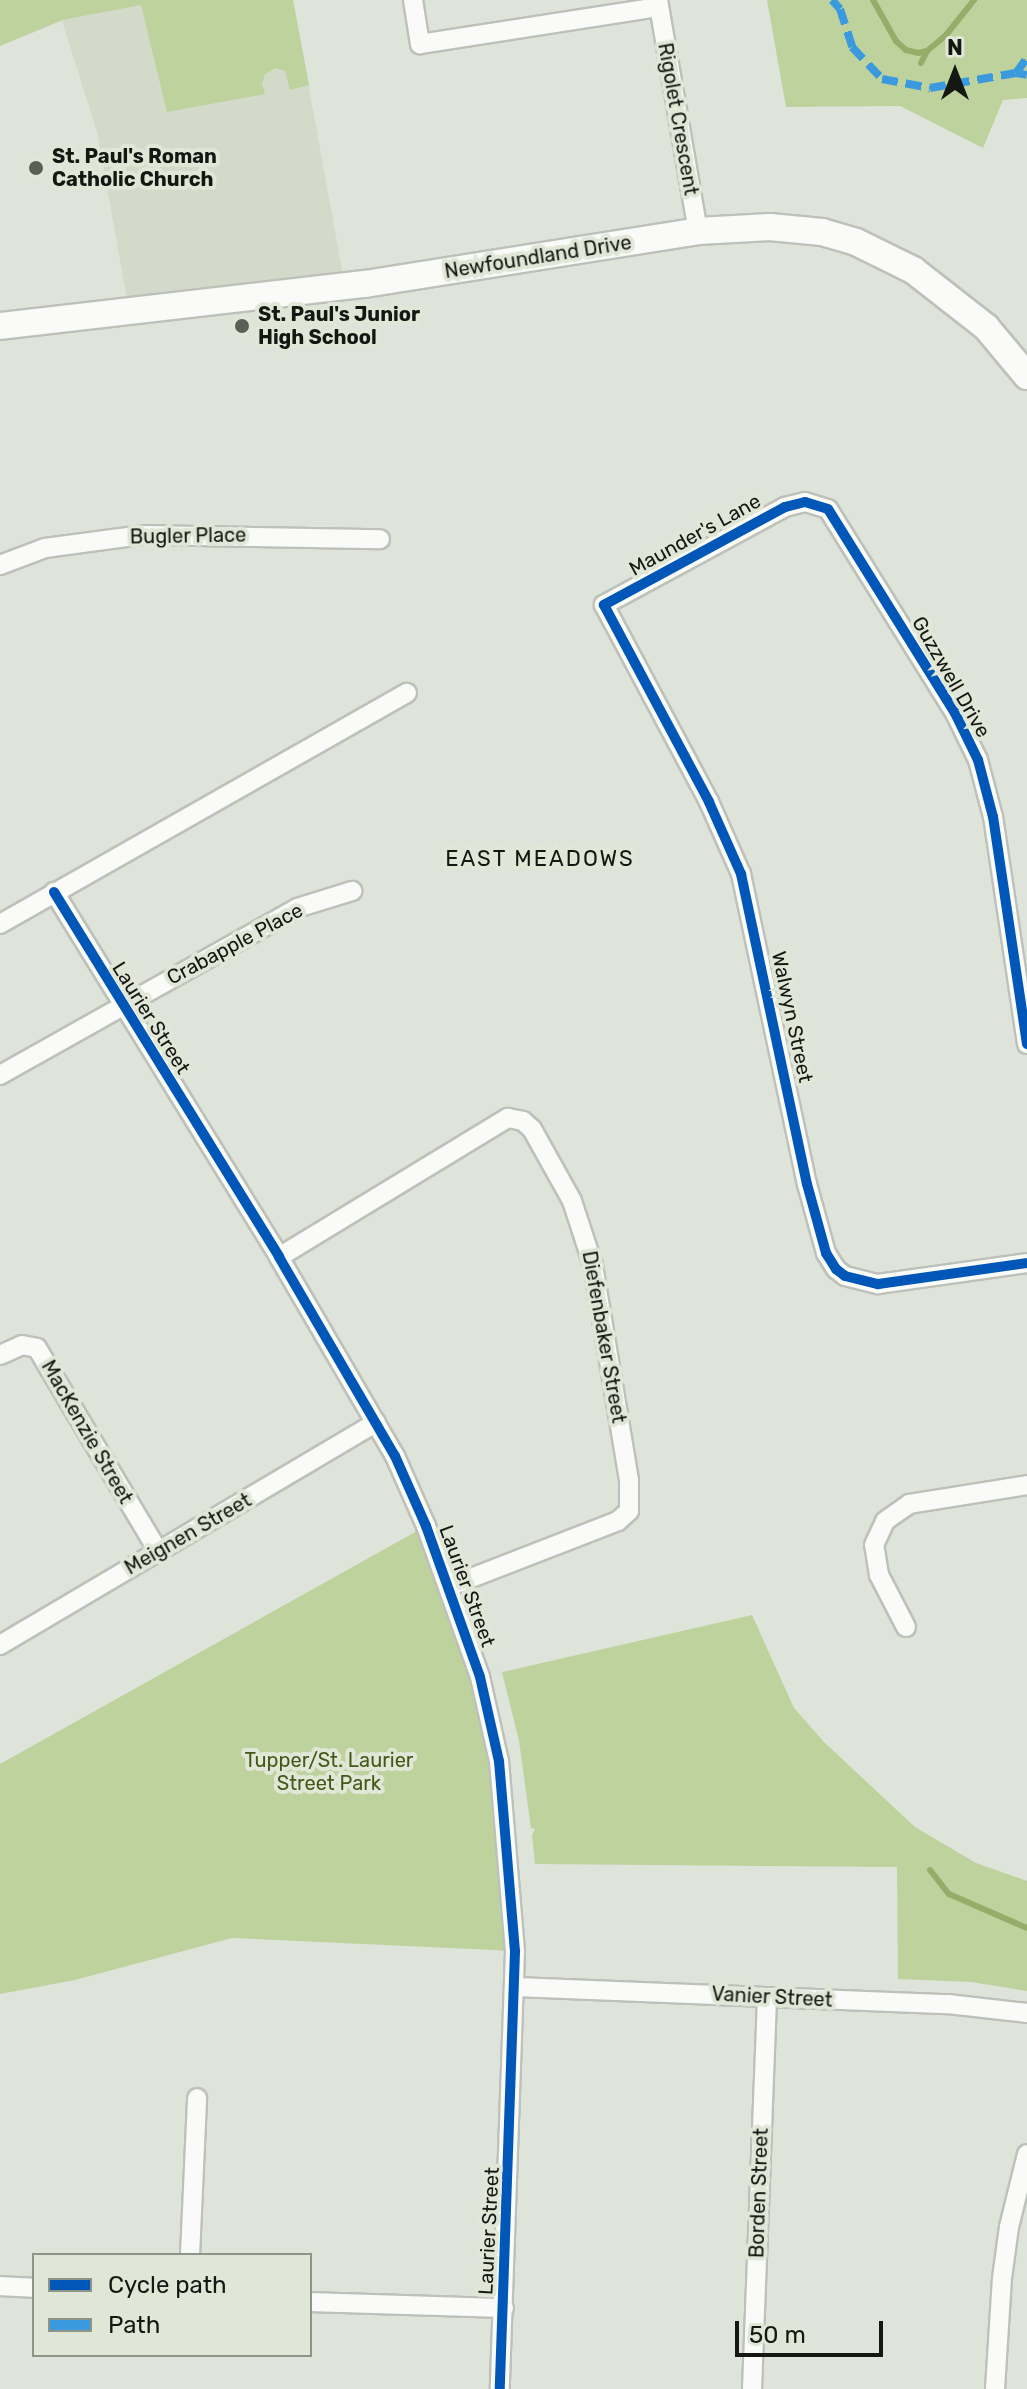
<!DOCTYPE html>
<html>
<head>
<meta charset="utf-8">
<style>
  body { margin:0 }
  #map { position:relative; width:1027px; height:2389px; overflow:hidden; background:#dfe4da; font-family:Rubik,sans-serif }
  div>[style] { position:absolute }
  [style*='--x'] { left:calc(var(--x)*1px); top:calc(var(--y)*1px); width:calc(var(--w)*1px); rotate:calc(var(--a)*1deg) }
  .built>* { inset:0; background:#d3dac9 }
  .green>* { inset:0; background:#bed29e }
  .stream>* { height:6px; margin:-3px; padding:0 3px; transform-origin:3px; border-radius:3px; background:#96ad6a }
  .roads { filter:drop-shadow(2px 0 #bec1ba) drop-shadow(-2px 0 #bec1ba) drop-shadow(0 2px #bec1ba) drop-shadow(0 -2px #bec1ba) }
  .street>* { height:18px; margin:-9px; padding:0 9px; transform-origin:9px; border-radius:9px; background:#fafbf9 }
  .secondary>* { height:26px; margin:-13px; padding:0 13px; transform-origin:13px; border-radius:13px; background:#fafbf9 }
  .quiet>* { height:8px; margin-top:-4px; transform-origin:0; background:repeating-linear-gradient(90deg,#3b9ade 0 16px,transparent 0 24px) }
  .cycleway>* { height:10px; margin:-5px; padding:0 5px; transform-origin:5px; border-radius:5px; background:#0057b8 }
  .dots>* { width:22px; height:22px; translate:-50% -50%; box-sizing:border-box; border:4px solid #e0e7d7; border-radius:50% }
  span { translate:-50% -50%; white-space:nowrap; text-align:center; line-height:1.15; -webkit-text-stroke:8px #e0e7d7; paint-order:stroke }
  .street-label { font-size:20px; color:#151712 }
  .poi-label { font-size:20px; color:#151712; font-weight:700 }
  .left { translate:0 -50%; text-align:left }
  .park-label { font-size:20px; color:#435918 }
  .neighbourhood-label { font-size:22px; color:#151712; letter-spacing:2px }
  .legend { position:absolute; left:32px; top:2253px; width:280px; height:104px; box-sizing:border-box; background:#e0e7d7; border:2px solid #8f9488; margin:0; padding:10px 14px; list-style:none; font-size:24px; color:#151712 }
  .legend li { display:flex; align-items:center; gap:16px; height:40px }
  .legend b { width:40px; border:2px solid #8f9488 }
  .north { position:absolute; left:915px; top:32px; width:80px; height:80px; -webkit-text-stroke:6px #e0e7d7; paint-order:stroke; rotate:0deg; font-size:22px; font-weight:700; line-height:32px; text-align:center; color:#151712 }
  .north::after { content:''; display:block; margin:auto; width:28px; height:36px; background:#151712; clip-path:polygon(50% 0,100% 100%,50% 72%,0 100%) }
  .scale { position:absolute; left:735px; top:2321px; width:148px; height:36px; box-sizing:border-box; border:4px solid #151712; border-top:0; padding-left:10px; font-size:24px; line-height:28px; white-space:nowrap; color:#151712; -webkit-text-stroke:6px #e0e7d7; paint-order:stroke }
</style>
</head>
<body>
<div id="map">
  <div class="built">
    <i style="clip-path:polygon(0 0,293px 0,345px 286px,129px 310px,97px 132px,62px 21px,0 46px)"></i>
  </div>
  <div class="green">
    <i style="clip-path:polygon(0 0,293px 0,309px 85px,290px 90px,285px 71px,276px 68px,265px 74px,262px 84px,265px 94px,167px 112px,141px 5px,62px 20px,0 46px)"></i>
    <i style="clip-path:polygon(767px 0,1027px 0,1027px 98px,1003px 100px,983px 148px,900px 106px,786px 107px)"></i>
    <i style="clip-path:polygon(426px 1526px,480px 1677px,515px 1951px,232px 1938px,75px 1980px,0 1994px,0 1764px)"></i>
    <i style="clip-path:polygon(752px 1615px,794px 1708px,824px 1742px,915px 1827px,976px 1863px,1027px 1881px,1027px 1991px,971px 1982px,898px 1979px,897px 1867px,535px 1864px,532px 1835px,535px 1829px,531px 1828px,519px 1741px,502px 1672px)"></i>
  </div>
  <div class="stream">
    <i style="--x:873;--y:0;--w:47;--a:60.7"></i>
    <i style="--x:896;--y:41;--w:13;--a:42"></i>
    <i style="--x:906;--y:50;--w:12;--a:14"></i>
    <i style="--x:918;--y:53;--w:9;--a:-13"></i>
    <i style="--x:927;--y:51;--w:25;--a:-40"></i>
    <i style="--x:946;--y:35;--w:45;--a:-51.3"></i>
    <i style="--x:921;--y:63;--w:13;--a:-63"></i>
    <i style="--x:930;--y:1870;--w:31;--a:52"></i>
    <i style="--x:949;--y:1894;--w:85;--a:23.6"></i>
  </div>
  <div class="roads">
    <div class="street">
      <i style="--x:413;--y:0;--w:45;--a:81"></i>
      <i style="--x:420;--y:44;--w:242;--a:-8.8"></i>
      <i style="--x:658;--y:0;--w:234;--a:80.2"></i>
      <i style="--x:0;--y:565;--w:48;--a:-20.7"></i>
      <i style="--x:45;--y:548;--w:99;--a:-7.6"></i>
      <i style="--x:143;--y:535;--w:237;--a:1"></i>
      <i style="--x:54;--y:892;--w:429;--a:58.3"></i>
      <i style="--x:279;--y:1257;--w:230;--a:59.8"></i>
      <i style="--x:395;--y:1456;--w:77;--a:66.1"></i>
      <i style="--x:426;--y:1526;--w:160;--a:70.3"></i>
      <i style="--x:480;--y:1677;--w:86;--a:77.3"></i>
      <i style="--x:499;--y:1761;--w:191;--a:85.2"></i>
      <i style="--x:515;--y:1951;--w:438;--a:92"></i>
      <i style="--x:0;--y:924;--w:468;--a:-29.6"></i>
      <i style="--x:1027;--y:1044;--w:230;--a:-98.5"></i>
      <i style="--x:993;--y:817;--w:59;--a:-104.7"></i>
      <i style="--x:978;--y:760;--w:52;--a:-116.1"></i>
      <i style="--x:955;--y:713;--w:240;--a:-121.9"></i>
      <i style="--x:828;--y:509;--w:24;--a:-163"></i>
      <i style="--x:805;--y:502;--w:21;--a:166"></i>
      <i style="--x:785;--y:507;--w:206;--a:151.6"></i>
      <i style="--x:604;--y:605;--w:223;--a:61.9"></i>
      <i style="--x:709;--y:802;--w:79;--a:66"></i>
      <i style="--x:741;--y:874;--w:317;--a:78"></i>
      <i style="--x:807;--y:1184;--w:72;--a:74.6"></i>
      <i style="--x:826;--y:1253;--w:19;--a:58"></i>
      <i style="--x:836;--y:1269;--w:11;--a:38"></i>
      <i style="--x:845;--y:1276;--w:34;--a:14"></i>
      <i style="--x:878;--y:1284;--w:150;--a:-8"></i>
      <i style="--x:0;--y:1075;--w:341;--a:-29.3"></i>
      <i style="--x:297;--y:908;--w:58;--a:-17.2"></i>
      <i style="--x:279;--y:1257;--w:268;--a:-31.3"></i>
      <i style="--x:508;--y:1118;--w:15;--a:11"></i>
      <i style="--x:523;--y:1121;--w:12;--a:42"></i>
      <i style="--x:532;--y:1129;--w:82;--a:60.9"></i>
      <i style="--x:572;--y:1201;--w:67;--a:71.8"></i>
      <i style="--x:593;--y:1265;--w:219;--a:80.5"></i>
      <i style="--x:629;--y:1481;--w:30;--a:90"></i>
      <i style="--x:629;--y:1511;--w:15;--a:138"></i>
      <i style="--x:618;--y:1521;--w:182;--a:158.8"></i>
      <i style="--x:0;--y:1355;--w:24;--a:-24"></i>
      <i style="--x:22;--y:1345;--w:15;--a:11"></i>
      <i style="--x:37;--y:1348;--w:236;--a:59.2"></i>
      <i style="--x:906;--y:1627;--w:59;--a:-117.4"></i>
      <i style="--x:879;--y:1575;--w:30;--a:-99"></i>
      <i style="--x:874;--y:1545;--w:26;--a:-65"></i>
      <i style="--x:885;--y:1521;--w:29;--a:-35"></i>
      <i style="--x:909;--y:1504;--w:120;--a:-9.1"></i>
      <i style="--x:0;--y:1645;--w:437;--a:-30.6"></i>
      <i style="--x:516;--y:1987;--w:432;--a:2.3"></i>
      <i style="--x:948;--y:2004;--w:80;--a:6.5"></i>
      <i style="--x:190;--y:2255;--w:157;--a:-87.4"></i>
      <i style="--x:0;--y:2286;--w:34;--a:3"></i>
      <i style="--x:310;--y:2302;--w:194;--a:1.8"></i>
      <i style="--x:752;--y:2389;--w:392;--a:-87.8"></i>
      <i style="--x:995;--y:2389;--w:111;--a:-86.4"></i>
      <i style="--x:1002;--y:2278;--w:51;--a:-82.2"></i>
      <i style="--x:1009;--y:2227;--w:75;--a:-76.1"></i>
    </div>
    <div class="secondary">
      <i style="--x:0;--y:326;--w:367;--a:-6.6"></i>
      <i style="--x:365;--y:284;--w:337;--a:-9"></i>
      <i style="--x:698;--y:231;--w:72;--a:-3.2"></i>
      <i style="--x:770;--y:227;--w:52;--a:5.5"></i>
      <i style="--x:822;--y:232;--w:35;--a:16"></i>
      <i style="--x:856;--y:242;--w:64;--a:26.2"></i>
      <i style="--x:913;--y:270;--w:93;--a:38"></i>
      <i style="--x:986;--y:327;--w:64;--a:50.1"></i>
    </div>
  </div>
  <div class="quiet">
    <i style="--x:832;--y:0;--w:12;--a:48"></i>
    <i style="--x:840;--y:9;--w:40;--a:72"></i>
    <i style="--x:852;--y:47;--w:44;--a:46.8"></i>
    <i style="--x:882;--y:79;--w:49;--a:10.6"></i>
    <i style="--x:930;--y:88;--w:87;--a:-9.9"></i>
    <i style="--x:1016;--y:73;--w:11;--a:10"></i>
    <i style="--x:1016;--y:73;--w:19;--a:-54"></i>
  </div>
  <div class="cycleway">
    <i style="--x:54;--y:892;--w:429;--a:58.3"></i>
    <i style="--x:279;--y:1257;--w:230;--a:59.8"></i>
    <i style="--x:395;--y:1456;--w:77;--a:66.1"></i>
    <i style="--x:426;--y:1526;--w:160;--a:70.3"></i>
    <i style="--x:480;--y:1677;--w:86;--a:77.3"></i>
    <i style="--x:499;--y:1761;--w:191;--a:85.2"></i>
    <i style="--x:515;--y:1951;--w:438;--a:92"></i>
    <i style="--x:1027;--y:1044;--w:230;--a:-98.5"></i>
    <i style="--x:993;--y:817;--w:59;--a:-104.7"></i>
    <i style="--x:978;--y:760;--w:52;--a:-116.1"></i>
    <i style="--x:955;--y:713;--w:240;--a:-121.9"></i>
    <i style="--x:828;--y:509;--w:24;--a:-163"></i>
    <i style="--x:805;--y:502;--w:21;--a:166"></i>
    <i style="--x:785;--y:507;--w:206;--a:151.6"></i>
    <i style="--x:604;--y:605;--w:223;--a:61.9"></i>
    <i style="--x:709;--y:802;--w:79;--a:66"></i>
    <i style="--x:741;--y:874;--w:317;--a:78"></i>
    <i style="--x:807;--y:1184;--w:72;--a:74.6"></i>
    <i style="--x:826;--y:1253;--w:19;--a:58"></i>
    <i style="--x:836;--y:1269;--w:11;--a:38"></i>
    <i style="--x:845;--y:1276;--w:34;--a:14"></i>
    <i style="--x:878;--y:1284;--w:150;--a:-8"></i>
  </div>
  <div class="dots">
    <i style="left:36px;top:168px;background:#5c5f58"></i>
    <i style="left:242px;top:326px;background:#5c5f58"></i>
  </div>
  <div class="street-label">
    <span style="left:678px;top:119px;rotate:80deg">Rigolet Crescent</span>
    <span style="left:538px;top:257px;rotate:-9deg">Newfoundland Drive</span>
    <span style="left:695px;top:535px;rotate:-29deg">Maunder's Lane</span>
    <span style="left:188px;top:536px;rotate:-1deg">Bugler Place</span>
    <span style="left:951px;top:677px;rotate:60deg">Guzzwell Drive</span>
    <span style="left:235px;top:944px;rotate:-28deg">Crabapple Place</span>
    <span style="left:792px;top:1017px;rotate:78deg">Walwyn Street</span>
    <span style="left:151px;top:1018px;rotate:58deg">Laurier Street</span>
    <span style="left:604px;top:1337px;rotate:80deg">Diefenbaker Street</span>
    <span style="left:87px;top:1432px;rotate:60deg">MacKenzie Street</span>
    <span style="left:188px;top:1534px;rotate:-30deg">Meignen Street</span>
    <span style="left:467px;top:1586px;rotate:70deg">Laurier Street</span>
    <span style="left:772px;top:1997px;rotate:3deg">Vanier Street</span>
    <span style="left:759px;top:2193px;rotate:-88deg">Borden Street</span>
    <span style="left:489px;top:2231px;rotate:-87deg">Laurier Street</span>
  </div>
  <div class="poi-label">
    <span class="left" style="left:52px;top:168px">St. Paul's Roman<br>Catholic Church</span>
    <span class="left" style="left:258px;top:326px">St. Paul's Junior<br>High School</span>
  </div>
  <div class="park-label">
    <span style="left:329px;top:1772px">Tupper/St. Laurier<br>Street Park</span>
  </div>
  <div class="neighbourhood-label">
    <span style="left:540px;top:859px">EAST MEADOWS</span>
  </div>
  <ul class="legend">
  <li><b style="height:10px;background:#0057b8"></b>Cycle path</li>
  <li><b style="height:10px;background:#3b9ade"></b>Path</li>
  </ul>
  <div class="north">N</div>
  <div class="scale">50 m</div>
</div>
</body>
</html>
